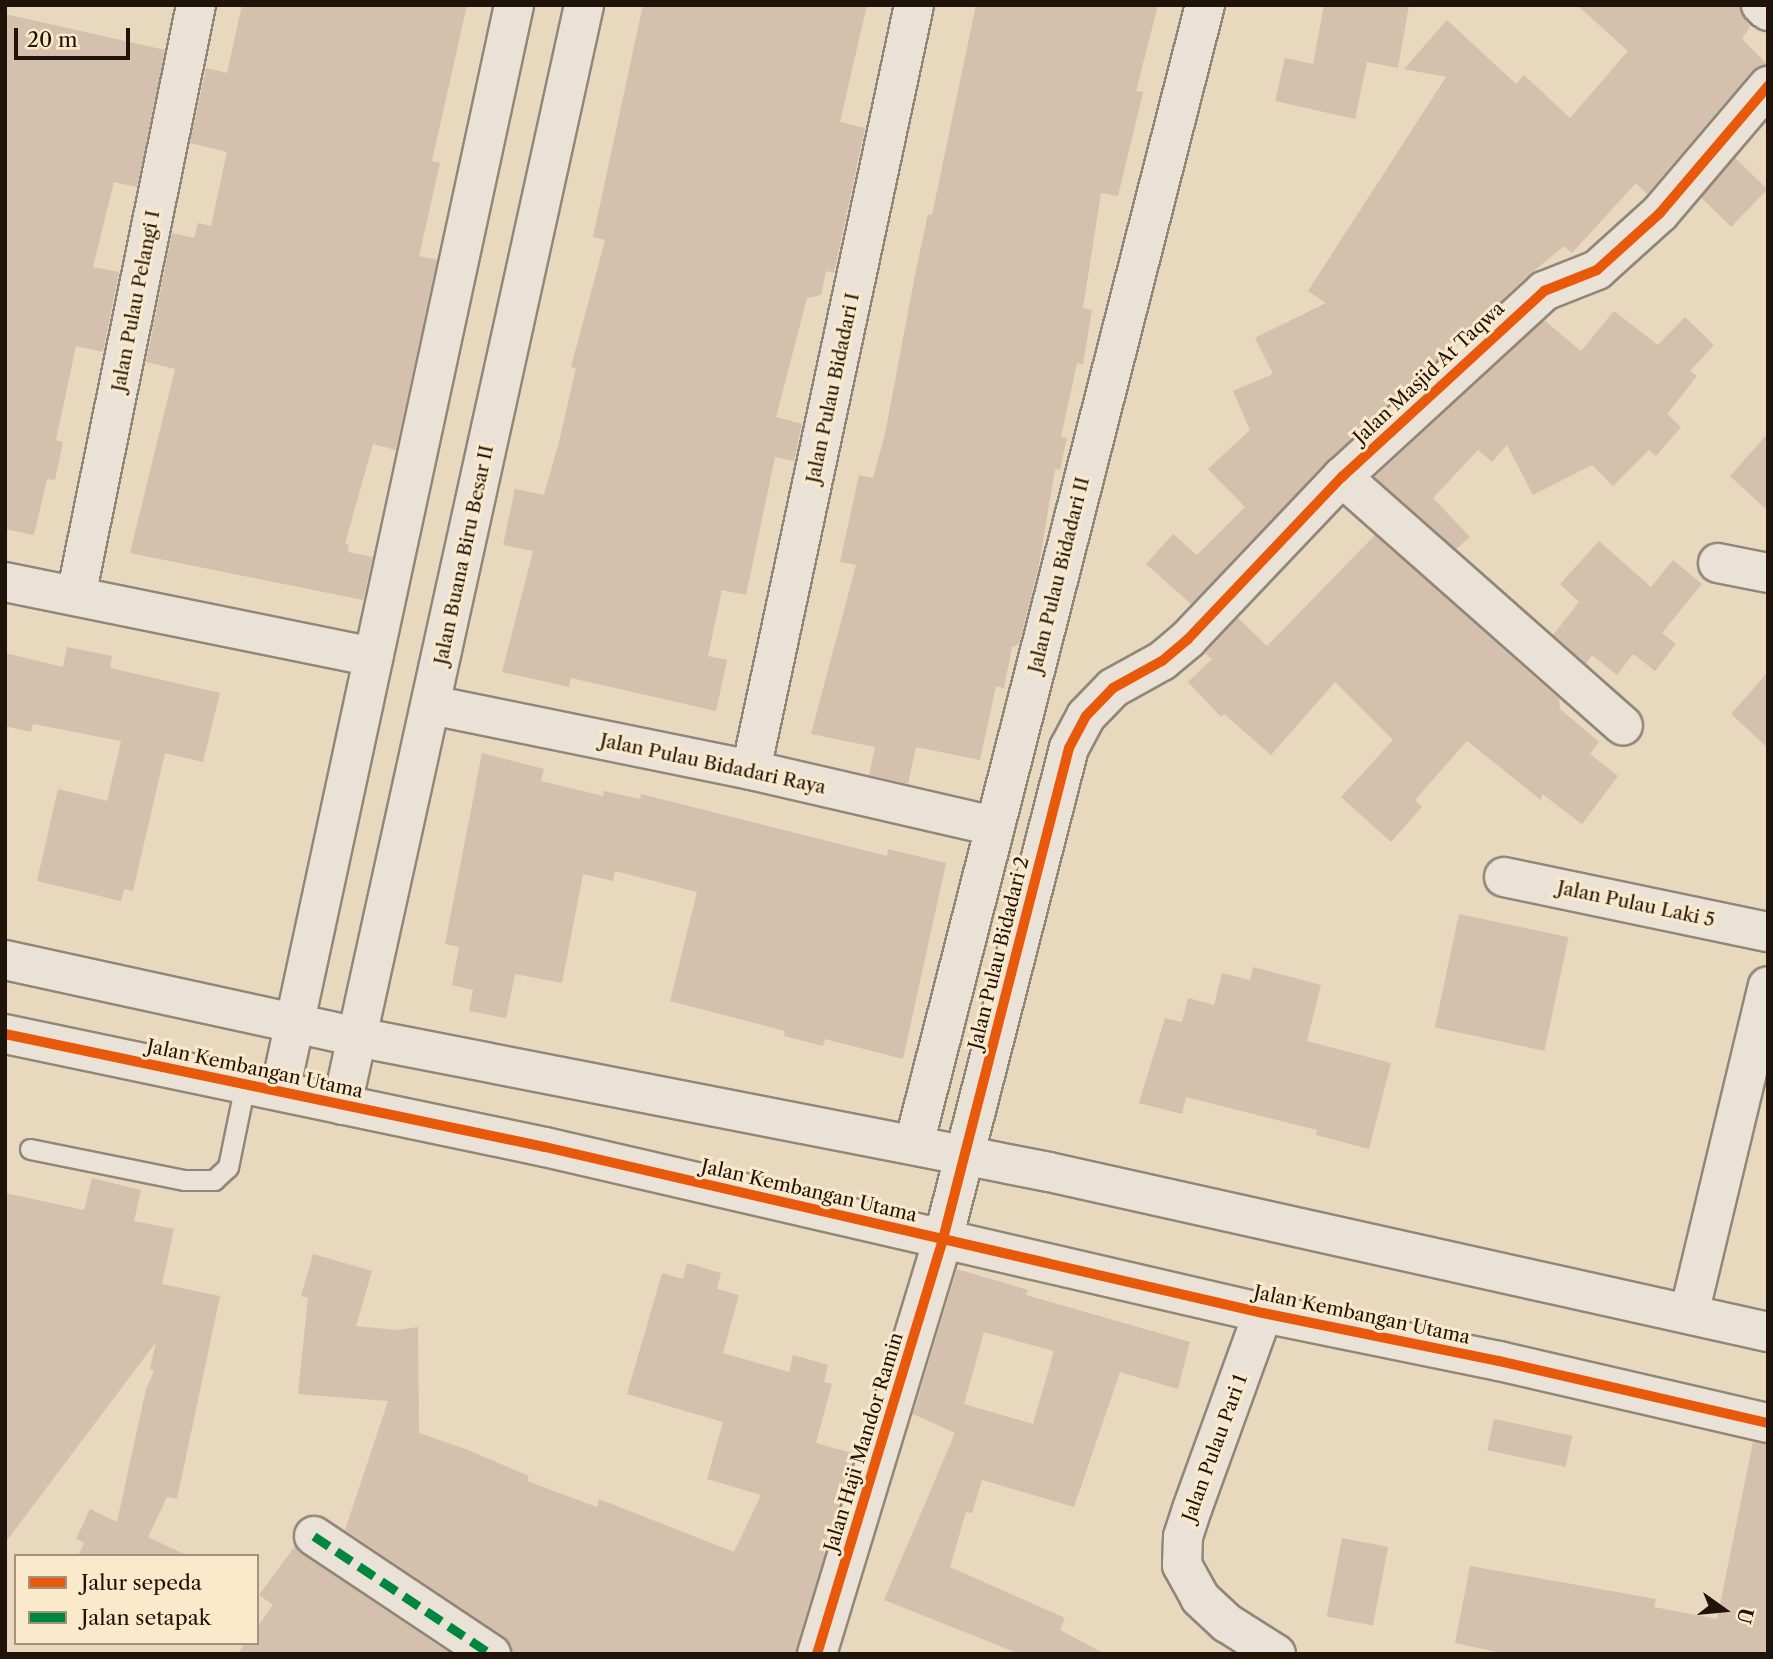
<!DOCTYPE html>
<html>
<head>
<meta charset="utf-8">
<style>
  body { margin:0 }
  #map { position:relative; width:1773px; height:1659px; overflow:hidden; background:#e7d8be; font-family:"Libre Caslon Text",serif }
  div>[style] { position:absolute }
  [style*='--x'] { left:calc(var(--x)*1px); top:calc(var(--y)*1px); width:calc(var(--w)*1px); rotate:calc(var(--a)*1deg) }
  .building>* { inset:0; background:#d4c0ac; transform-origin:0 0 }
  .roads { filter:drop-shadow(2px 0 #918778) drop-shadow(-2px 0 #918778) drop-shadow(0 2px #918778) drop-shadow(0 -2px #918778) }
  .service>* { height:19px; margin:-9.5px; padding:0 9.5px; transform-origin:9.5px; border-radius:9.5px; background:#eae2d6 }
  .minor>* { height:38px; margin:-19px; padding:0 19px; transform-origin:19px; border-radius:19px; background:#eae2d6 }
  .quiet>* { height:9px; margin-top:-4.5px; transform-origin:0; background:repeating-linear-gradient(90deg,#00873e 0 18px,transparent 0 27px) }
  .cycleway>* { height:10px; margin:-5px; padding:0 5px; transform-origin:5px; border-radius:5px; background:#e8590c }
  span { translate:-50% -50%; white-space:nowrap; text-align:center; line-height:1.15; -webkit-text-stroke:6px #fae9ca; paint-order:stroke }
  .street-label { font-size:19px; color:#20130a }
  .frame { position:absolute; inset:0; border:7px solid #20130a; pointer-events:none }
  .legend { position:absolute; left:14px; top:1554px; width:245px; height:91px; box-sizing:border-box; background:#fae9ca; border:2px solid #a3937d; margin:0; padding:9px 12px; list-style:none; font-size:21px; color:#20130a }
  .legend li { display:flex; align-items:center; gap:14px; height:35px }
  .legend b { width:35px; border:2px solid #a3937d }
  .north { position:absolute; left:1689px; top:1575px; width:70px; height:70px; -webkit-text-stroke:5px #fae9ca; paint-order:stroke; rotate:105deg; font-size:19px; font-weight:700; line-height:28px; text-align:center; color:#20130a }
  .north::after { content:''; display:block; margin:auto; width:24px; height:32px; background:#20130a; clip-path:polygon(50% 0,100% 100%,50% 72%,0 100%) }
  .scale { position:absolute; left:14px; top:28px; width:116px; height:32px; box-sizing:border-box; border:4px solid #20130a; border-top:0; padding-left:9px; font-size:21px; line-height:24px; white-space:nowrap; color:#20130a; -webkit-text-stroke:5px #fae9ca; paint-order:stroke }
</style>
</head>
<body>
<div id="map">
  <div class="building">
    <i style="clip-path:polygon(242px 5px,467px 5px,432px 161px,440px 163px,419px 256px,437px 260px,396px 450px,373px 444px,345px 544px,349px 545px,348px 552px,373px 557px,363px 600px,130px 553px,175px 369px,146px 362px,172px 233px,194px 238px,198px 223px,211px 226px,227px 152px,190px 143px,206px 68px,227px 73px)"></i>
    <i style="clip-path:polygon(643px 5px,867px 5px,840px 122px,865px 128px,834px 273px,826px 271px,821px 295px,807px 298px,776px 417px,802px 424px,794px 461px,775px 457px,746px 595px,722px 590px,708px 656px,727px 660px,716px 711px,571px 678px,569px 687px,502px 672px,533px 551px,503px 545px,515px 489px,544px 495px,559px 442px,576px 368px,571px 367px,605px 240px,593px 237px)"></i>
    <i style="clip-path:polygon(976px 5px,1158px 5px,1136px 91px,1143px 92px,1118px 196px,1101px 193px,1083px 308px,1092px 310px,1083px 364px,1077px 363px,1061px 437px,1067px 438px,1060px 470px,1055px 469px,1039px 565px,1019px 644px,1012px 647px,1004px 688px,996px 686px,980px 760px,916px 747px,908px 784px,869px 775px,875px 747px,811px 734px,856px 565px,840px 562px,859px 475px,873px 478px,885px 434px,915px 275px,928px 214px,932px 215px)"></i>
    <i style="clip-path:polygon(1324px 5px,1409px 5px,1398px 68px,1367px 62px,1355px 119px,1275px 101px,1285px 58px,1313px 64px)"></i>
    <i style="clip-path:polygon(1577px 5px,1740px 5px,1751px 25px,1742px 39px,1768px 65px,1751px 72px,1647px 194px,1636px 183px,1572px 253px,1564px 246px,1529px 275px,1327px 461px,1191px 604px,1146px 564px,1173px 534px,1197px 555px,1245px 507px,1208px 469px,1250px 430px,1233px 391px,1273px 374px,1255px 338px,1326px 303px,1308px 291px,1446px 77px,1404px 69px,1447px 20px,1516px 84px,1524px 75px,1570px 118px,1628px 51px)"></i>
    <i style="clip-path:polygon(5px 14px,165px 50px,137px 187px,114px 182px,93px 267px,119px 272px,103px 352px,76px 346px,56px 440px,63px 442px,55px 480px,47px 479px,34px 535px,5px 529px)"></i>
    <i style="left:1735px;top:158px;width:45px;height:52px;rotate:44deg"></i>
    <i style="clip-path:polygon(1614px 311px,1658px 345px,1685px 317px,1714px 345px,1690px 371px,1697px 376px,1667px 414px,1681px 427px,1656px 456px,1649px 450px,1613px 486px,1592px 465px,1533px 495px,1507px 445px,1492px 462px,1478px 450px,1433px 498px,1470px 537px,1456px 549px,1375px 477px,1544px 320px,1581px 351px)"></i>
    <i style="clip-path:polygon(1768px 433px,1768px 511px,1730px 476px)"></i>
    <i style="clip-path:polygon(1375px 535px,1559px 699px,1560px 709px,1599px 742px,1590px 754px,1618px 776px,1582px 824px,1542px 794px,1541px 800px,1467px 741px,1415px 800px,1422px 807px,1391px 842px,1341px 797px,1393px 740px,1335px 682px,1271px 755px,1224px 714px,1221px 717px,1188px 682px,1212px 659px,1205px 653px,1238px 618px,1267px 646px)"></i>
    <i style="clip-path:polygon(1599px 541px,1651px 587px,1673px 560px,1702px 584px,1662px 633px,1676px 644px,1655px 671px,1633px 654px,1617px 675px,1592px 655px,1586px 664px,1553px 635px,1579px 602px,1560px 584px)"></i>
    <i style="clip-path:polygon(67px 647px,112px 656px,110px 668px,220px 693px,203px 762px,165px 753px,133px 891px,124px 889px,121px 901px,37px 881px,58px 789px,107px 801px,121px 741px,33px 724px,31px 732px,5px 726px,5px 653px,63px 667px)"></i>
    <i style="clip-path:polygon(1768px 672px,1768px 748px,1731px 714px)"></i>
    <i style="clip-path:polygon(482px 753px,544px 769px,541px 781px,603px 796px,604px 791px,640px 799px,641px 794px,887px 856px,888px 849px,946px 863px,903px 1059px,825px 1039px,823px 1046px,784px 1036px,785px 1031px,670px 1001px,697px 892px,615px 871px,613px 881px,583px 874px,562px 983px,515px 974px,506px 1018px,469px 1011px,473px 990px,452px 985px,459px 947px,445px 944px)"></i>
    <i style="left:1459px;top:914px;width:112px;height:116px;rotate:12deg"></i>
    <i style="clip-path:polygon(1253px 967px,1321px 985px,1307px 1041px,1391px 1063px,1369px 1149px,1316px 1135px,1317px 1130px,1186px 1097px,1182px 1114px,1139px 1103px,1165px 1018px,1182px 1022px,1188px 998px,1214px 1005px,1222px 973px,1250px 980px)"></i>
    <i style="clip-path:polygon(92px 1178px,141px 1190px,134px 1221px,174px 1229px,162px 1284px,220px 1296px,177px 1499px,167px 1497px,148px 1537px,188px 1556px,78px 1556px,84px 1543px,76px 1539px,90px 1509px,117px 1522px,146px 1389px,154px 1371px,150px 1369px,156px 1342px,5px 1543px,5px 1193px,84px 1210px)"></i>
    <i style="clip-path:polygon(313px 1254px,372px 1271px,356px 1326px,396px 1330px,418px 1327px,419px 1433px,468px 1450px,529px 1476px,527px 1481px,597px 1507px,599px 1499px,734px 1552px,761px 1495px,707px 1479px,723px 1422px,627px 1394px,662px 1273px,683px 1279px,687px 1263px,721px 1273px,717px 1289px,739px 1295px,723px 1353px,789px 1372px,793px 1355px,828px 1365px,824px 1382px,832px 1384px,816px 1443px,855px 1454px,796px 1654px,513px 1654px,503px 1636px,345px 1530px,388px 1401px,298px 1394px,308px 1298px,301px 1296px)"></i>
    <i style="clip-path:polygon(evenodd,957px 1269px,1028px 1290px,1026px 1295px,1190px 1342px,1178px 1389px,1120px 1372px,1074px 1507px,982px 1480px,972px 1513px,966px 1512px,950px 1567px,1065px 1618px,1060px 1630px,1105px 1654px,1020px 1654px,884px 1600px,955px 1433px,913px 1414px,957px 1269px,984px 1332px,1054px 1351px,1033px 1424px,964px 1404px,984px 1332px)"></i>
    <i style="left:1494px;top:1419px;width:80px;height:32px;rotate:12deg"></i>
    <i style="clip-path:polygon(1753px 1442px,1768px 1444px,1768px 1654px,1506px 1654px,1455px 1643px,1470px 1566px,1656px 1599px,1654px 1607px,1717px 1619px)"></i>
    <i style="left:1342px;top:1538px;width:47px;height:80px;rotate:11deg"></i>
    <i style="clip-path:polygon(295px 1546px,302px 1554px,451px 1654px,238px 1654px,245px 1643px,257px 1643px,257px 1627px,273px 1605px,259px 1595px)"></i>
  </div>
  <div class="roads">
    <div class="service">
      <i style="--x:30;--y:1149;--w:157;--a:11.4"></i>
      <i style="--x:184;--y:1180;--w:30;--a:0"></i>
      <i style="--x:214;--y:1180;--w:19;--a:-43"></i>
      <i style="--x:228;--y:1167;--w:85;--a:-78.4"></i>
    </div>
    <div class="minor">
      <i style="--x:1761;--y:5;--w:9;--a:41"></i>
      <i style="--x:1342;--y:477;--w:375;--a:41.5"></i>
      <i style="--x:1718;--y:563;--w:51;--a:11.3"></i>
      <i style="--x:5;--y:582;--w:376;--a:11.5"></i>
      <i style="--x:76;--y:596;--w:603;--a:-78.52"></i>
      <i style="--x:431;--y:705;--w:327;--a:11.5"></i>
      <i style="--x:751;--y:770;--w:249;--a:13"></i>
      <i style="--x:751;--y:770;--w:782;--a:-77.97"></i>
      <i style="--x:1504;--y:877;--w:270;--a:11.8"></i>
      <i style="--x:5;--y:960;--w:360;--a:12.3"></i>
      <i style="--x:357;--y:1037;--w:705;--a:11.04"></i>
      <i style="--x:1049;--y:1172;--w:737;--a:12.55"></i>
      <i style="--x:5;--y:1034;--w:552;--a:11.82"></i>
      <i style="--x:545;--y:1147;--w:737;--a:13.02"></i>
      <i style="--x:1263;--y:1313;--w:241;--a:11.5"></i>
      <i style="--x:1499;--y:1361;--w:276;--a:13"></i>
      <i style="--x:280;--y:1091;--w:1111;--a:-77.84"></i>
      <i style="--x:342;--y:1105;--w:1126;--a:-77.59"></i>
      <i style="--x:914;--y:1144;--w:1176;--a:-75.67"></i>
      <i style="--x:1263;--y:1313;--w:208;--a:109.9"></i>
      <i style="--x:1192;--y:1509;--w:29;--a:108"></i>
      <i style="--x:1183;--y:1537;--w:28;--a:92"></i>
      <i style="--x:1182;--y:1565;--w:38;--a:61"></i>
      <i style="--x:1200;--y:1598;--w:37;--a:43"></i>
      <i style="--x:1227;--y:1623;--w:58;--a:32.3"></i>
      <i style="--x:1689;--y:1314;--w:337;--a:-76.5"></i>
      <i style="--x:314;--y:1536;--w:213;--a:33.7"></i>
      <i style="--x:817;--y:1654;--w:434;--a:-73.1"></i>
      <i style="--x:943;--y:1239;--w:507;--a:-75.61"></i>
      <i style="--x:1069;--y:748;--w:36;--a:-62"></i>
      <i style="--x:1086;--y:716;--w:39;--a:-46"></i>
      <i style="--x:1113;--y:688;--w:56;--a:-28.9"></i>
      <i style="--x:1162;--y:661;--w:34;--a:-40"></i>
      <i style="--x:1188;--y:639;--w:224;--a:-46.5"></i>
      <i style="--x:1342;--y:477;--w:275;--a:-42.6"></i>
      <i style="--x:1544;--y:291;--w:57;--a:-21.6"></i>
      <i style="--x:1597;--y:270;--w:85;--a:-42.1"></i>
      <i style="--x:1660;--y:213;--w:167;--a:-49.6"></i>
    </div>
  </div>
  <div class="quiet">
    <i style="--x:314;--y:1536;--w:213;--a:33.7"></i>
  </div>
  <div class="cycleway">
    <i style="--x:5;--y:1034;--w:552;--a:11.82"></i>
    <i style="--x:545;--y:1147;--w:737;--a:13.02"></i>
    <i style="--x:1263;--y:1313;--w:241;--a:11.5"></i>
    <i style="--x:1499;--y:1361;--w:276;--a:13"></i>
    <i style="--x:817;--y:1654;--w:434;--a:-73.1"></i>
    <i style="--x:943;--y:1239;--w:507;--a:-75.61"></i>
    <i style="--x:1069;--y:748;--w:36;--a:-62"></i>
    <i style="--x:1086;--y:716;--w:39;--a:-46"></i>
    <i style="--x:1113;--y:688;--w:56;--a:-28.9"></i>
    <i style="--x:1162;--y:661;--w:34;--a:-40"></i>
    <i style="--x:1188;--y:639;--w:224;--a:-46.5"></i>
    <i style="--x:1342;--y:477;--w:275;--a:-42.6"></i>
    <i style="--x:1544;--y:291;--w:57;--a:-21.6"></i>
    <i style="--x:1597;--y:270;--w:85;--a:-42.1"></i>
    <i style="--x:1660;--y:213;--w:167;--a:-49.6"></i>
  </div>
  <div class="street-label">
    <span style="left:136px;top:301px;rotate:-79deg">Jalan Pulau Pelangi I</span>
    <span style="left:1429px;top:373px;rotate:-43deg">Jalan Masjid At Taqwa</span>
    <span style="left:833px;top:388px;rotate:-78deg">Jalan Pulau Bidadari I</span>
    <span style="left:464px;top:555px;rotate:-78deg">Jalan Buana Biru Besar II</span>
    <span style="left:1059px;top:575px;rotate:-76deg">Jalan Pulau Bidadari II</span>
    <span style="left:713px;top:764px;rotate:12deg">Jalan Pulau Bidadari Raya</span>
    <span style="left:1636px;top:904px;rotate:12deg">Jalan Pulau Laki 5</span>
    <span style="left:999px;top:953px;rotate:-76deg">Jalan Pulau Bidadari 2</span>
    <span style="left:255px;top:1069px;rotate:12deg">Jalan Kembangan Utama</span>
    <span style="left:809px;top:1191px;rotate:13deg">Jalan Kembangan Utama</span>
    <span style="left:1362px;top:1315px;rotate:12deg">Jalan Kembangan Utama</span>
    <span style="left:864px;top:1442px;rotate:-73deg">Jalan Haji Mandor Ramin</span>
    <span style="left:1215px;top:1448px;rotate:-70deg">Jalan Pulau Pari 1</span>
  </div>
  <div class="frame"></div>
  <ul class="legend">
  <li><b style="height:9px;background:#e8590c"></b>Jalur sepeda</li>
  <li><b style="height:9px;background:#00873e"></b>Jalan setapak</li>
  </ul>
  <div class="north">U</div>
  <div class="scale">20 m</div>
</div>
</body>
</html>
